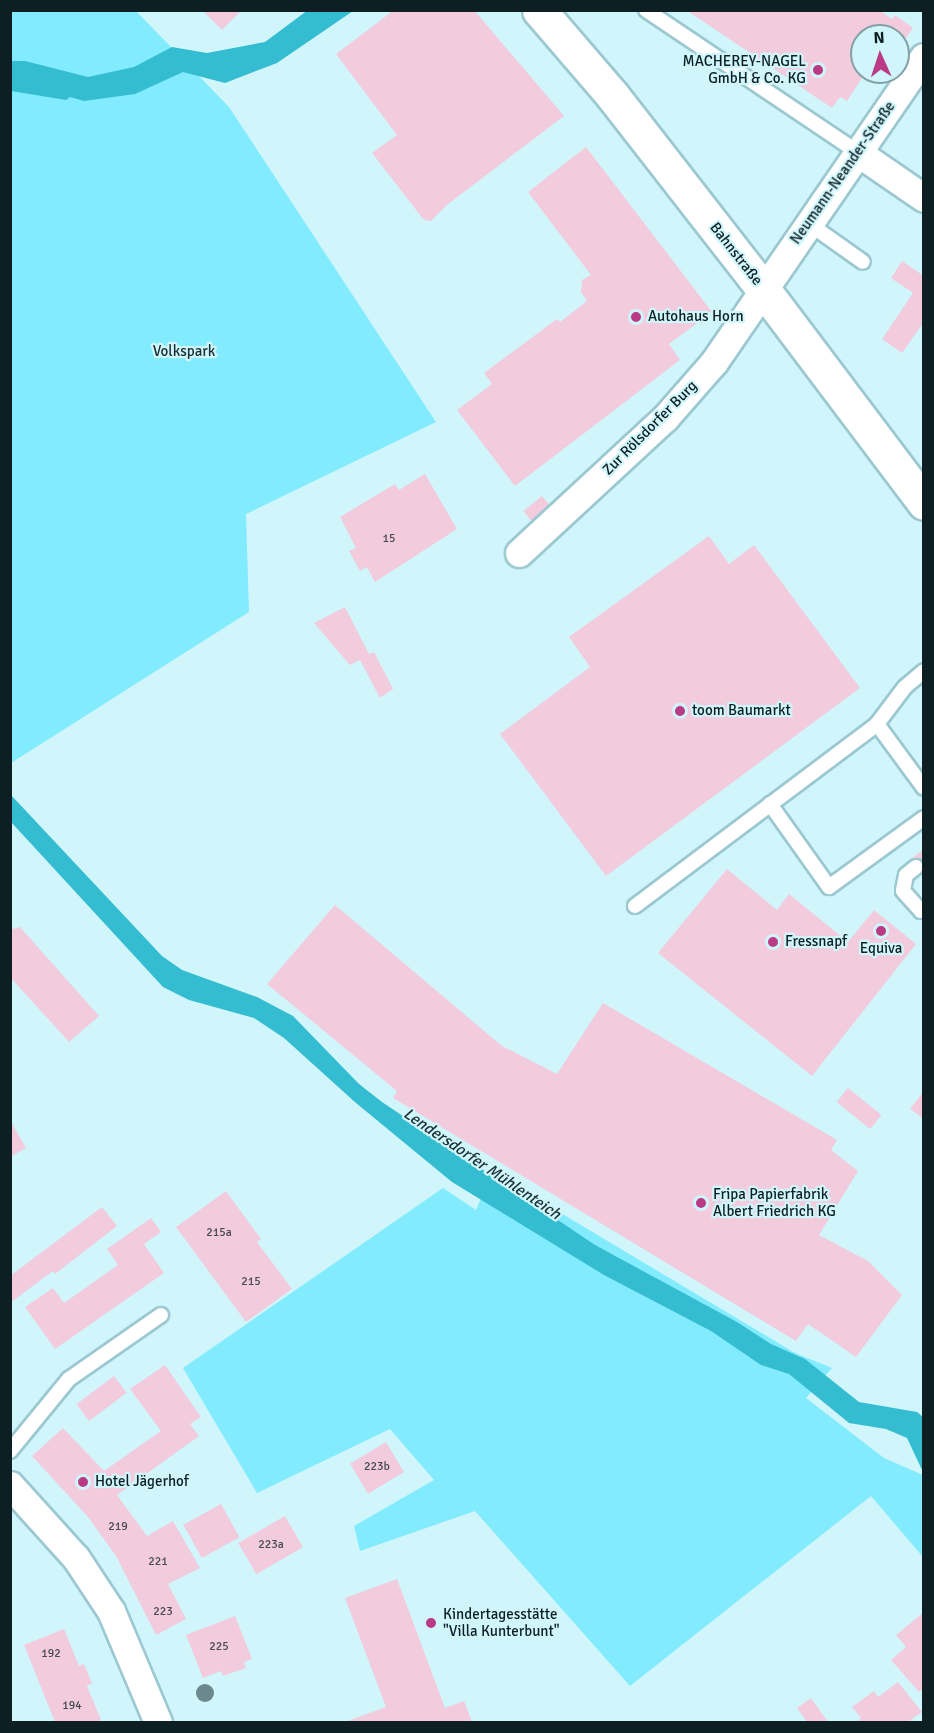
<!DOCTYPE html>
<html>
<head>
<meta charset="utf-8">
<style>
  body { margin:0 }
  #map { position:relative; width:934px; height:1733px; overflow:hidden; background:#d0f6fc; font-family:Signika,sans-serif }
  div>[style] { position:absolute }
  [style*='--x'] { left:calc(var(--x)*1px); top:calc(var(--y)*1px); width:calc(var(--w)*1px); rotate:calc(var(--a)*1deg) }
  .green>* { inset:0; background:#82ebfd }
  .water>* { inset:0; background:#34bdd1 }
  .building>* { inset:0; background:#f2cbdd; transform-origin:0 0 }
  .roads { filter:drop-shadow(2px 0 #9bc8d1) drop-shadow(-2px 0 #9bc8d1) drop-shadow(0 2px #9bc8d1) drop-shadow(0 -2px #9bc8d1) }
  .service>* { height:14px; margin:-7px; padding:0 7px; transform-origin:7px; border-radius:7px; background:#fff }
  .minor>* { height:27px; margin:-13.5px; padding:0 13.5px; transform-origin:13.5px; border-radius:13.5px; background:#fff }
  .primary>* { height:33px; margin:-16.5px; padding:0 16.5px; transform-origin:16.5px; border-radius:16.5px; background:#fff }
  .trees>* { width:18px; height:18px; margin:-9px; border-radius:50%; background:#6a888d }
  .dots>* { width:16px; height:16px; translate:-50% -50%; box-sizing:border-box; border:3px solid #d0f6fc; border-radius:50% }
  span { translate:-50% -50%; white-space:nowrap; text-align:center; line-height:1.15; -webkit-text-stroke:4.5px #d0f6fc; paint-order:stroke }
  .number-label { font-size:12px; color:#464a51 }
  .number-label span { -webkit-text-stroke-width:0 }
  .poi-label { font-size:15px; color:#0d1f22 }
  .right { translate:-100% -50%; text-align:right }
  .left { translate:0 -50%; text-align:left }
  .street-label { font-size:15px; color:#0d1f22 }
  .park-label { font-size:15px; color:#172e32 }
  .water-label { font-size:16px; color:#1a3034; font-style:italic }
  .frame { position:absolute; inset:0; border:12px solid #0d1f22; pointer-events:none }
  .north { position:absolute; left:850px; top:24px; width:60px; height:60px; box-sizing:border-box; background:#d0f6fc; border:2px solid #82a0a5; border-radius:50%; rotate:357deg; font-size:16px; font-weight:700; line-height:24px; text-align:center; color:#0d1f22 }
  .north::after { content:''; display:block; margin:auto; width:21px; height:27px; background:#ba3a85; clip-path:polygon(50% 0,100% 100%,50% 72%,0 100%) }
</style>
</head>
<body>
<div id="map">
  <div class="green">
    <i style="clip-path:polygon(11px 11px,136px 11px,229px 107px,436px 422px,246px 514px,249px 612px,11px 763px)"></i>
    <i style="clip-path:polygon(492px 1172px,795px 1353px,832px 1368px,806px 1398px,884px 1458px,923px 1475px,923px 1557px,871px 1496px,630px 1686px,475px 1511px,360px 1551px,354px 1526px,434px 1480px,390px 1429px,257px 1493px,183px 1368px,443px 1188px,476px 1210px)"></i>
  </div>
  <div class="water">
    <i style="clip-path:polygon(308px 10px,353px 11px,277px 63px,225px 83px,183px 72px,135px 94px,84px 101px,70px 97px,66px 100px,11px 91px,11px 61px,25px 61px,88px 77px,134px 67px,172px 47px,207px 53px,265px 42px)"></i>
    <i style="clip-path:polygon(11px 795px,162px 956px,182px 970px,257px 997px,293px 1016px,359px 1084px,382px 1102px,595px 1245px,737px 1322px,771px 1344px,805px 1359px,859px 1402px,917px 1412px,923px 1417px,923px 1472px,907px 1438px,886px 1429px,849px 1423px,789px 1374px,761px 1365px,711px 1331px,604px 1275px,452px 1182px,356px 1103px,284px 1038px,254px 1018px,189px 1000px,163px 987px,11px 822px)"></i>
  </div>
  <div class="building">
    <i style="clip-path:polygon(202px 10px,242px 10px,222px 30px)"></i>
    <i style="clip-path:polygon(394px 10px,474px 10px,564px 116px,448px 204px,431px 221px,424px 220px,372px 153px,397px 135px,336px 54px)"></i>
    <i style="clip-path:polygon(686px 10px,879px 10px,892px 19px,895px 15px,913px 28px,898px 49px,898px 36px,862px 36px,860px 66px,862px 72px,866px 72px,847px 101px,840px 97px,832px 108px)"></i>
    <i style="clip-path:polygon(586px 147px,712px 312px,669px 344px,680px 360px,515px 486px,457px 410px,492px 384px,484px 373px,557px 319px,560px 322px,587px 301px,581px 292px,582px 280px,591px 275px,528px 192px)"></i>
    <i style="clip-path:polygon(902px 261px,924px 276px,924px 322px,902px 353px,882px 339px,913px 293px,891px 278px)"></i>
    <i style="clip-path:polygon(425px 474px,457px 529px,375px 582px,367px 567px,360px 571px,349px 551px,356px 548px,340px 517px,395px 484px,399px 490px)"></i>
    <i style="left:542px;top:496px;width:13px;height:24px;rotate:51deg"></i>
    <i style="clip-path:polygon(709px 536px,729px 564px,754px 545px,860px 688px,606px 876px,500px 734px,590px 667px,569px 637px)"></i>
    <i style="clip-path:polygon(345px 607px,369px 654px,374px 652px,393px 689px,380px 698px,360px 660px,350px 665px,314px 623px)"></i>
    <i style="clip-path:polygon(924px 849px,924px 876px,911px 859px)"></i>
    <i style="clip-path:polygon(727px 869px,777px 910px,789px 894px,848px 942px,874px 910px,916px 944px,812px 1076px,658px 953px)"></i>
    <i style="clip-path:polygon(335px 905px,502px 1046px,557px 1074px,603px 1003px,837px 1140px,831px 1150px,858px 1171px,819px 1235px,868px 1261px,902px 1295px,856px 1357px,808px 1324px,796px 1341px,393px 1098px,397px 1091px,267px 984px)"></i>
    <i style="clip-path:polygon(20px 927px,99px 1016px,69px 1042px,10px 977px,10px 930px)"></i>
    <i style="left:848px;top:1088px;width:43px;height:18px;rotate:39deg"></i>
    <i style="clip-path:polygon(924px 1091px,924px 1119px,910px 1109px)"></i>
    <i style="clip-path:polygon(10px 1120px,26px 1148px,10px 1157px)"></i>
    <i style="clip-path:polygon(226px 1191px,261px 1239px,257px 1242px,292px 1289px,246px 1322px,176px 1227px)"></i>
    <i style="clip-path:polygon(102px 1207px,117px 1226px,55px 1274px,53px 1271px,10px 1303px,10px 1276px)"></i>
    <i style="clip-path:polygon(151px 1218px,161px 1232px,144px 1244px,164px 1273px,55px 1349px,25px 1307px,53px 1288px,64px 1303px,118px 1265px,107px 1249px)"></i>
    <i style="clip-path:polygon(165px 1365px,201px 1417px,190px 1424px,199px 1436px,117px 1495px,147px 1536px,173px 1521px,200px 1568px,168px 1584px,186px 1619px,156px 1635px,116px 1556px,88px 1517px,32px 1456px,63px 1428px,104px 1471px,161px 1431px,130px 1389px)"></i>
    <i style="left:114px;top:1376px;width:21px;height:47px;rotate:53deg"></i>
    <i style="left:386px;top:1442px;width:35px;height:42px;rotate:59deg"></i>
    <i style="left:221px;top:1504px;width:38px;height:43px;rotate:61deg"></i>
    <i style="left:285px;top:1516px;width:36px;height:54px;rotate:60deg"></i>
    <i style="clip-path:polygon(397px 1579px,445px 1708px,464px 1701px,472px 1722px,345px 1722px,386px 1707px,345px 1598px)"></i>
    <i style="clip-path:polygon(924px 1612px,924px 1688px,919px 1692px,891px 1660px,906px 1647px,896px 1635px)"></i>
    <i style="clip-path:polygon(235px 1616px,252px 1659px,244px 1662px,246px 1668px,223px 1676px,221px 1671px,203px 1678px,186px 1635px)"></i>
    <i style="clip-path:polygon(64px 1629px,79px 1666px,84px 1664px,92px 1683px,87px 1686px,101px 1720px,95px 1722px,55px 1722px,24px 1645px)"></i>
    <i style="clip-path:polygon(898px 1682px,922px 1712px,908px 1722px,856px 1722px,861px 1718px,852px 1707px,874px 1691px,878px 1697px)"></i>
    <i style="clip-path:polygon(811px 1698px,828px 1722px,807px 1722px,797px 1708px)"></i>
  </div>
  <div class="roads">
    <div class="service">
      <i style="--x:646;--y:10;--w:254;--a:33.9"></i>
      <i style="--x:808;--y:223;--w:67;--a:35.3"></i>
      <i style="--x:877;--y:724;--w:79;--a:53.7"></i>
      <i style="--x:770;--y:804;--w:102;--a:54.6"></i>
      <i style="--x:829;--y:887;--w:117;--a:-36"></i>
      <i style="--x:916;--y:867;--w:13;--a:141"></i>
      <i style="--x:906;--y:875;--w:16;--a:101"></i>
      <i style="--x:903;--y:891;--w:27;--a:48"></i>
      <i style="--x:921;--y:911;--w:3;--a:-18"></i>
      <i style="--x:635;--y:906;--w:303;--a:-36.9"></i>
      <i style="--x:877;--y:724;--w:46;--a:-52.9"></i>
      <i style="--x:905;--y:687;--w:25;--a:-40"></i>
      <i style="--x:10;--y:1451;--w:93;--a:-50.7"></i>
      <i style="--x:69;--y:1379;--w:112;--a:-34.8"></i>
    </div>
    <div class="minor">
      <i style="--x:857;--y:152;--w:81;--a:34.5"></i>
      <i style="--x:519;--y:553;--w:199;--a:-42.8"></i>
      <i style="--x:665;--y:418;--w:74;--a:-48.8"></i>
      <i style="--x:714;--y:362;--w:370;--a:-55.5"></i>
      <i style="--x:10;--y:1485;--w:98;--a:47.9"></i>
      <i style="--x:76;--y:1558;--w:64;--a:56.6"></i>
      <i style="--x:111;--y:1611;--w:121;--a:67.1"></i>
    </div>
    <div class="primary">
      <i style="--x:539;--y:10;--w:112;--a:49.3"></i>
      <i style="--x:612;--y:95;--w:246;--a:52.1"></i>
      <i style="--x:763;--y:289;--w:268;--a:53"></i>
    </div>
  </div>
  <div class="trees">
    <i style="left:205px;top:1693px"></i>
  </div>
  <div class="dots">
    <i style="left:818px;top:70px;background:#ba3a85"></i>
    <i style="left:636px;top:317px;background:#ba3a85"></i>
    <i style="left:680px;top:711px;background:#ba3a85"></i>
    <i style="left:881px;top:931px;background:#ba3a85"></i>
    <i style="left:773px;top:942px;background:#ba3a85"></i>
    <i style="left:701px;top:1203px;background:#ba3a85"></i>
    <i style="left:83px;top:1482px;background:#ba3a85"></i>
    <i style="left:431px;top:1623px;background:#ba3a85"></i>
  </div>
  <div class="number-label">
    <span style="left:389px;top:539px">15</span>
    <span style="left:219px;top:1233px">215a</span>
    <span style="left:251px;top:1282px">215</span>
    <span style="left:377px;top:1467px">223b</span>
    <span style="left:118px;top:1527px">219</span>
    <span style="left:271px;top:1545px">223a</span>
    <span style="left:158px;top:1562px">221</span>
    <span style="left:163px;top:1612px">223</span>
    <span style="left:219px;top:1647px">225</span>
    <span style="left:51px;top:1654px">192</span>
    <span style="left:72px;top:1706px">194</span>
  </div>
  <div class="poi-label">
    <span class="right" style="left:806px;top:70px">MACHEREY-NAGEL<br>GmbH &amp; Co. KG</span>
    <span class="left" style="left:648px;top:317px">Autohaus Horn</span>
    <span class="left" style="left:692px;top:711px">toom Baumarkt</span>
    <span class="left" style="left:785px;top:942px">Fressnapf</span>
    <span style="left:881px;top:949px">Equiva</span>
    <span class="left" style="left:713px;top:1203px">Fripa Papierfabrik<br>Albert Friedrich KG</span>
    <span class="left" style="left:95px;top:1482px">Hotel Jägerhof</span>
    <span class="left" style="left:443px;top:1623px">Kindertagesstätte<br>"Villa Kunterbunt"</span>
  </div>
  <div class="street-label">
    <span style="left:843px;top:173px;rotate:-55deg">Neumann-Neander-Straße</span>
    <span style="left:736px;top:254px;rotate:52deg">Bahnstraße</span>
    <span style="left:650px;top:428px;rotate:-45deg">Zur Rölsdorfer Burg</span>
  </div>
  <div class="park-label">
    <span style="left:184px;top:352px">Volkspark</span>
  </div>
  <div class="water-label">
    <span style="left:482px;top:1164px;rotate:34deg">Lendersdorfer Mühlenteich</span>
  </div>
  <div class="frame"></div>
  <div class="north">N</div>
</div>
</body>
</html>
